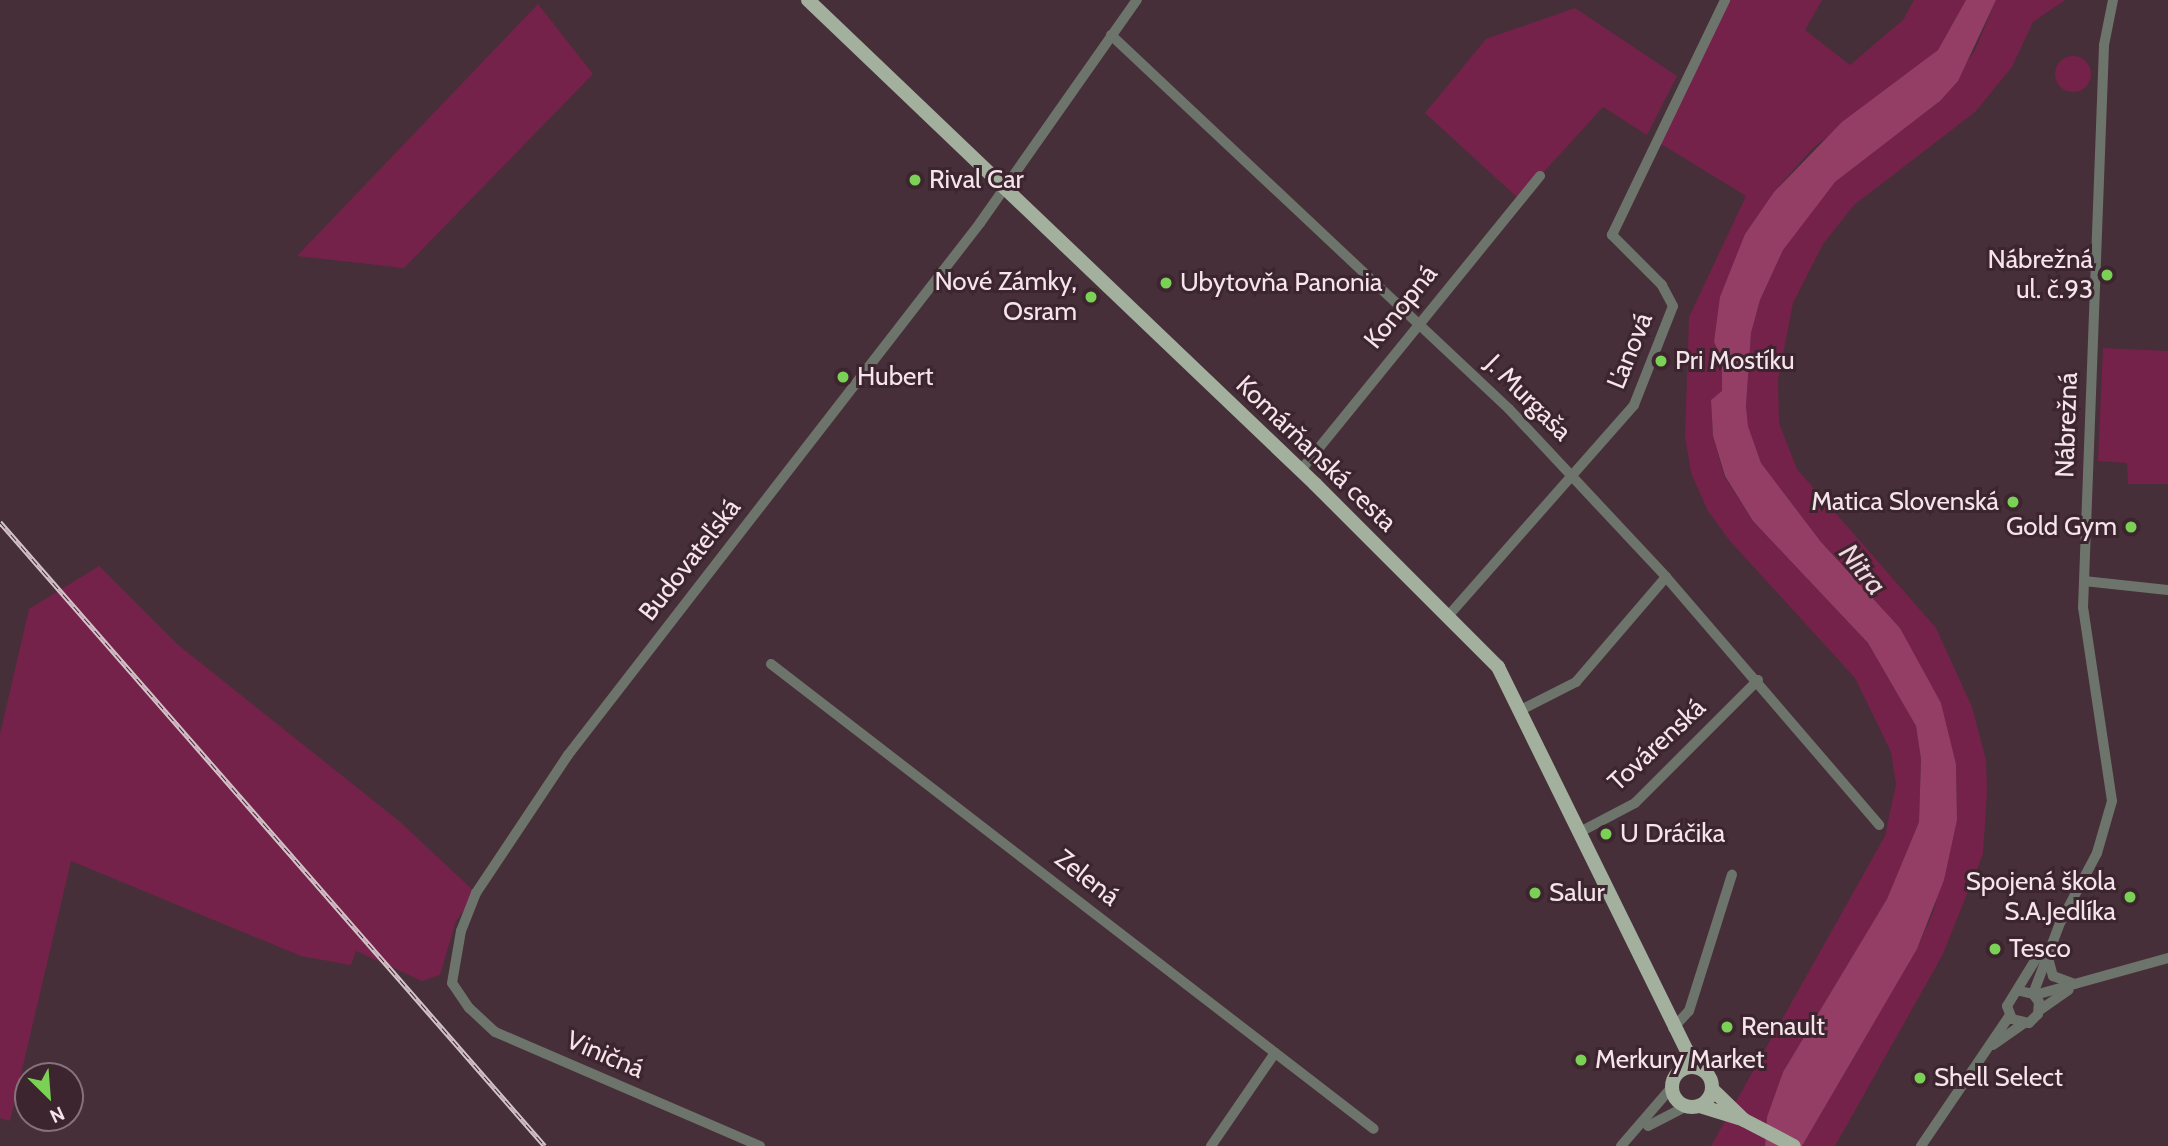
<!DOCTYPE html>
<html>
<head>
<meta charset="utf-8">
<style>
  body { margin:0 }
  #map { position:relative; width:2168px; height:1146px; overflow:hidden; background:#462f38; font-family:Cabin,sans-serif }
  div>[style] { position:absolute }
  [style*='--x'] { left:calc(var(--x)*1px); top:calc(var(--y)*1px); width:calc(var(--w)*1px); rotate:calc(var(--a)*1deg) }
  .green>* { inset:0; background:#74224a }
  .round { border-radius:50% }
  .water>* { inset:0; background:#943d65 }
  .minor>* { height:10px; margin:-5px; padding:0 5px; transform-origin:5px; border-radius:5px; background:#6d746b }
  .major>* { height:14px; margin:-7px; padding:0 7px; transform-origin:7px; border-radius:7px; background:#a2b09d }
  .major>.ring { margin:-7px; padding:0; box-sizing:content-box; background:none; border:14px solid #a2b09d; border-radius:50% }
  .rail>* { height:5px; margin-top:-2.5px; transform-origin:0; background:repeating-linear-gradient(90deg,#3c252e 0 8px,#d4c3c9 0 16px); box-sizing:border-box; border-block:2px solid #d4c3c9 }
  .dots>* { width:19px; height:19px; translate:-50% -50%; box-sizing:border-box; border:4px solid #3c252e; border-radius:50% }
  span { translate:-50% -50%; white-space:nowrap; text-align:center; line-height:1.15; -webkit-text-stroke:6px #3c252e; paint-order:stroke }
  .poi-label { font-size:26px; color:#f5e5eb }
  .left { translate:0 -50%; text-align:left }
  .right { translate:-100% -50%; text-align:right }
  .street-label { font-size:26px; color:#f5e5eb }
  .water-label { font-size:28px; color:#f1d7e0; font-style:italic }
  .north { position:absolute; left:14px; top:1062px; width:70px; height:70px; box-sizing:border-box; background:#3c252e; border:2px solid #86727a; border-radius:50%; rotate:155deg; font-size:19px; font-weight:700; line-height:28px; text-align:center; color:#f5e5eb }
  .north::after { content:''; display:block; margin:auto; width:24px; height:32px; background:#7ad156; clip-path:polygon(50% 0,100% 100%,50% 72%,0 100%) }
</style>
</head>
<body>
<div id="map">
  <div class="green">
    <i style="clip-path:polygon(1728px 0,1822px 0,1805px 30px,1850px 65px,1903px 20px,1914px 0,1966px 0,1938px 50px,1813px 148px,1774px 192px,1745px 234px,1714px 342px,1722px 360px,1722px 392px,1711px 401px,1713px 436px,1724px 476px,1753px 521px,1868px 643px,1916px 726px,1921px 759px,1919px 822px,1887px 899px,1783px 1072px,1767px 1117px,1765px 1146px,1711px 1146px,1885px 836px,1896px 784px,1891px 752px,1855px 678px,1730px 541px,1708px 511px,1691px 473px,1685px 436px,1689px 317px,1746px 196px,1658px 142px)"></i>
    <i style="clip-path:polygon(1996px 0,2065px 0,2033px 22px,2012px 67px,1975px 112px,1854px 205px,1823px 244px,1793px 303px,1778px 380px,1779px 423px,1797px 469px,1936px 628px,1972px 707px,1986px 760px,1987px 791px,1983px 854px,1943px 954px,1835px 1146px,1802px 1146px,1917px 949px,1934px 910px,1957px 820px,1956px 764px,1941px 703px,1900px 628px,1821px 542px,1761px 463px,1748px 426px,1746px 406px,1751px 333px,1760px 300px,1783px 250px,1808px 215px,1835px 182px,1940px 101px,1975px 50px)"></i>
    <i style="clip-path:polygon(538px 4px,593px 74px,404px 268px,297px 256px)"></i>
    <i style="clip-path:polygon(1575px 8px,1677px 76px,1647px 135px,1603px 107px,1519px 199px,1425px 113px,1486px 39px)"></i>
    <i class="round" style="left:2055px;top:56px;width:36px;height:36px"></i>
    <i style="clip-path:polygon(2103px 348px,2168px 351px,2168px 484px,2128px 484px,2127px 463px,2098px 461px)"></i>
    <i style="clip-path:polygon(99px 566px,177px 644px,399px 821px,476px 893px,456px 921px,440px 975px,422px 981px,356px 951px,351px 965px,301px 956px,71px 861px,10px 1121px,0 1118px,0 734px,29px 609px)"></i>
  </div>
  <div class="water">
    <i style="clip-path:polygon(1966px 0,1996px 0,1958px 81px,1940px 101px,1835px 182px,1783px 250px,1760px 300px,1751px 333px,1746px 406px,1748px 426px,1761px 463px,1821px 542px,1900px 628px,1941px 703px,1956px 764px,1957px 820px,1944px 880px,1917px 949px,1802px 1146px,1765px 1146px,1767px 1117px,1783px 1072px,1887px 899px,1919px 822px,1921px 759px,1916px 726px,1868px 643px,1753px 521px,1725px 476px,1713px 436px,1711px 400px,1722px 391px,1722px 360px,1714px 342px,1720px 297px,1745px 234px,1774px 192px,1842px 122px,1938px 50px)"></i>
  </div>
  <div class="minor">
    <i style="--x:1111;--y:35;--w:546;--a:43.22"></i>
    <i style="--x:1509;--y:409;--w:230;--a:46.9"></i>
    <i style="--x:1666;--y:577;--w:327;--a:49.3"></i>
    <i style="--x:1301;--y:470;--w:379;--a:-50.9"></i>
    <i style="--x:2084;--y:581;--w:84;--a:6.1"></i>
    <i style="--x:1449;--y:615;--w:280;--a:-48.6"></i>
    <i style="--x:1634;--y:405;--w:106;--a:-68.5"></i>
    <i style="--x:1673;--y:306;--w:24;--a:-118"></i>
    <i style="--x:1662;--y:285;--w:71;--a:-135"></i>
    <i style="--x:1612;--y:235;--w:261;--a:-64.3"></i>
    <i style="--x:771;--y:664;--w:761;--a:37.64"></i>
    <i style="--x:1521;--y:710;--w:62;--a:-27"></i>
    <i style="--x:1576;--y:682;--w:138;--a:-49.4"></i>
    <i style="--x:1580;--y:832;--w:62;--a:-27.8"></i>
    <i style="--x:1635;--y:803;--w:174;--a:-45"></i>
    <i style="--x:2047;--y:954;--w:23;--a:75"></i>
    <i style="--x:2053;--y:976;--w:23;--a:20"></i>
    <i style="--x:2020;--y:991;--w:13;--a:13"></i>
    <i style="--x:2033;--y:994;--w:10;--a:53"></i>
    <i style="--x:2039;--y:1002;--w:12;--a:95"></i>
    <i style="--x:2038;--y:1014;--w:13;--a:135"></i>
    <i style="--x:2029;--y:1023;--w:17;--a:-167"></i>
    <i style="--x:2012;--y:1019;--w:14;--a:-111"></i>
    <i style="--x:2007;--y:1006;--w:61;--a:-58.4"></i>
    <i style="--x:2033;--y:994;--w:76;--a:-69.2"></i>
    <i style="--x:2060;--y:923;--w:79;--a:-62.1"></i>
    <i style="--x:2097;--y:853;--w:54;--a:-73.9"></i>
    <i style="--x:2112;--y:801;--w:195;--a:-98.5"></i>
    <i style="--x:2083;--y:608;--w:563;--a:-87.86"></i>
    <i style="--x:2104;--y:45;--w:46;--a:-78.7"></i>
    <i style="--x:2035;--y:995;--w:138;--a:-15.5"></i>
    <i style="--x:2040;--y:1010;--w:35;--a:-35"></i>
    <i style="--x:1673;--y:1028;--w:23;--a:-47"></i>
    <i style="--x:1689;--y:1011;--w:143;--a:-72.5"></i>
    <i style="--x:1993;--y:1045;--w:38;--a:-35"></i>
    <i style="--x:1648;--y:1126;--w:42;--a:-27.2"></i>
    <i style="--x:760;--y:1146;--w:288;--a:-156.7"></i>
    <i style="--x:495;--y:1032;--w:35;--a:-137"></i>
    <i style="--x:469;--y:1008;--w:30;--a:-124"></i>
    <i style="--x:452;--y:983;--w:53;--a:-80.2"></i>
    <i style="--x:461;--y:931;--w:41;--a:-68.5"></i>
    <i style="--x:476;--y:893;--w:166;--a:-56.3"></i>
    <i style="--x:568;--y:755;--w:673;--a:-52.24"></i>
    <i style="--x:980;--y:223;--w:273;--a:-54.9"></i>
    <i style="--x:1211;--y:1146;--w:113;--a:-55.5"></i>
    <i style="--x:1621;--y:1146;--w:77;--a:-49.2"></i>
    <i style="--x:1921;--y:1146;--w:158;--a:-55.8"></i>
  </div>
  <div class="major">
    <i style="--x:808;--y:0;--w:701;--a:43.67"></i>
    <i style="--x:1315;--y:484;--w:259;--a:45"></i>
    <i style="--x:1498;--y:667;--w:446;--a:63.8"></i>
    <i class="ring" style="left:1672px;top:1067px;width:26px;height:26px"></i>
    <i style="--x:1712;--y:1089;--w:45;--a:44.1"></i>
    <i style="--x:1744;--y:1120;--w:56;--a:27.5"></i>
    <i style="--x:1700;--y:1106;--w:44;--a:17.2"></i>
  </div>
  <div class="rail">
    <i style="--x:0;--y:522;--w:828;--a:48.87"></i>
  </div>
  <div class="dots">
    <i style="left:915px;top:180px;background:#7ad156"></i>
    <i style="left:2107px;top:275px;background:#7ad156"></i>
    <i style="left:1166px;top:283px;background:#7ad156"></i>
    <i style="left:1091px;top:297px;background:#7ad156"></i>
    <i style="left:1661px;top:361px;background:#7ad156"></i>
    <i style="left:843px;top:377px;background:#7ad156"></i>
    <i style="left:2013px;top:502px;background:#7ad156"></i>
    <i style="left:2131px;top:527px;background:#7ad156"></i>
    <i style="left:1606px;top:834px;background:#7ad156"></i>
    <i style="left:1535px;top:893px;background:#7ad156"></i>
    <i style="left:2130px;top:897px;background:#7ad156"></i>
    <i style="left:1995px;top:949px;background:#7ad156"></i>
    <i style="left:1727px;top:1027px;background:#7ad156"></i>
    <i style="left:1581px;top:1060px;background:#7ad156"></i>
    <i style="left:1920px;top:1078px;background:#7ad156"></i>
  </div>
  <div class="poi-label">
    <span class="left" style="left:929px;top:180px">Rival Car</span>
    <span class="right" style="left:2093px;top:275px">Nábrežná<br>ul. č.93</span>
    <span class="right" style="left:1077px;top:297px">Nové Zámky,<br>Osram</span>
    <span class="left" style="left:1180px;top:283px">Ubytovňa Panonia</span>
    <span class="left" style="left:1675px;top:361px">Pri Mostíku</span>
    <span class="left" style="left:857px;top:377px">Hubert</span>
    <span class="right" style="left:1999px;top:502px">Matica Slovenská</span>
    <span class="right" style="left:2117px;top:527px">Gold Gym</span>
    <span class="left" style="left:1620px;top:834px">U Dráčika</span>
    <span class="right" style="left:2116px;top:897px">Spojená škola<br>S.A.Jedlíka</span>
    <span class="left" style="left:1549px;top:893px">Salur</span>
    <span class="left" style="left:2009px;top:949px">Tesco</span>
    <span class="left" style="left:1741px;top:1027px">Renault</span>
    <span class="left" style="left:1595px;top:1060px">Merkury Market</span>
    <span class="left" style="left:1934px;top:1078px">Shell Select</span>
  </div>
  <div class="street-label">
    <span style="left:1401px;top:307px;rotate:-51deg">Konopná</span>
    <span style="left:1630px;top:351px;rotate:-68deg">Ľanová</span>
    <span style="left:1528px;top:398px;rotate:45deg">J. Murgaša</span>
    <span style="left:2067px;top:425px;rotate:-88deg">Nábrežná</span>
    <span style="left:1316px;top:454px;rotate:44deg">Komárňanská cesta</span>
    <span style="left:690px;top:560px;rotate:-52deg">Budovateľská</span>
    <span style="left:1657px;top:745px;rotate:-43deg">Továrenská</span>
    <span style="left:1087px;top:878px;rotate:38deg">Zelená</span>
    <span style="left:605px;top:1055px;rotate:23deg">Viničná</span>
  </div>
  <div class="water-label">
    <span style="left:1863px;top:569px;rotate:51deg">Nitra</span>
  </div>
  <div class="north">N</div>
</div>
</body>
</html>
